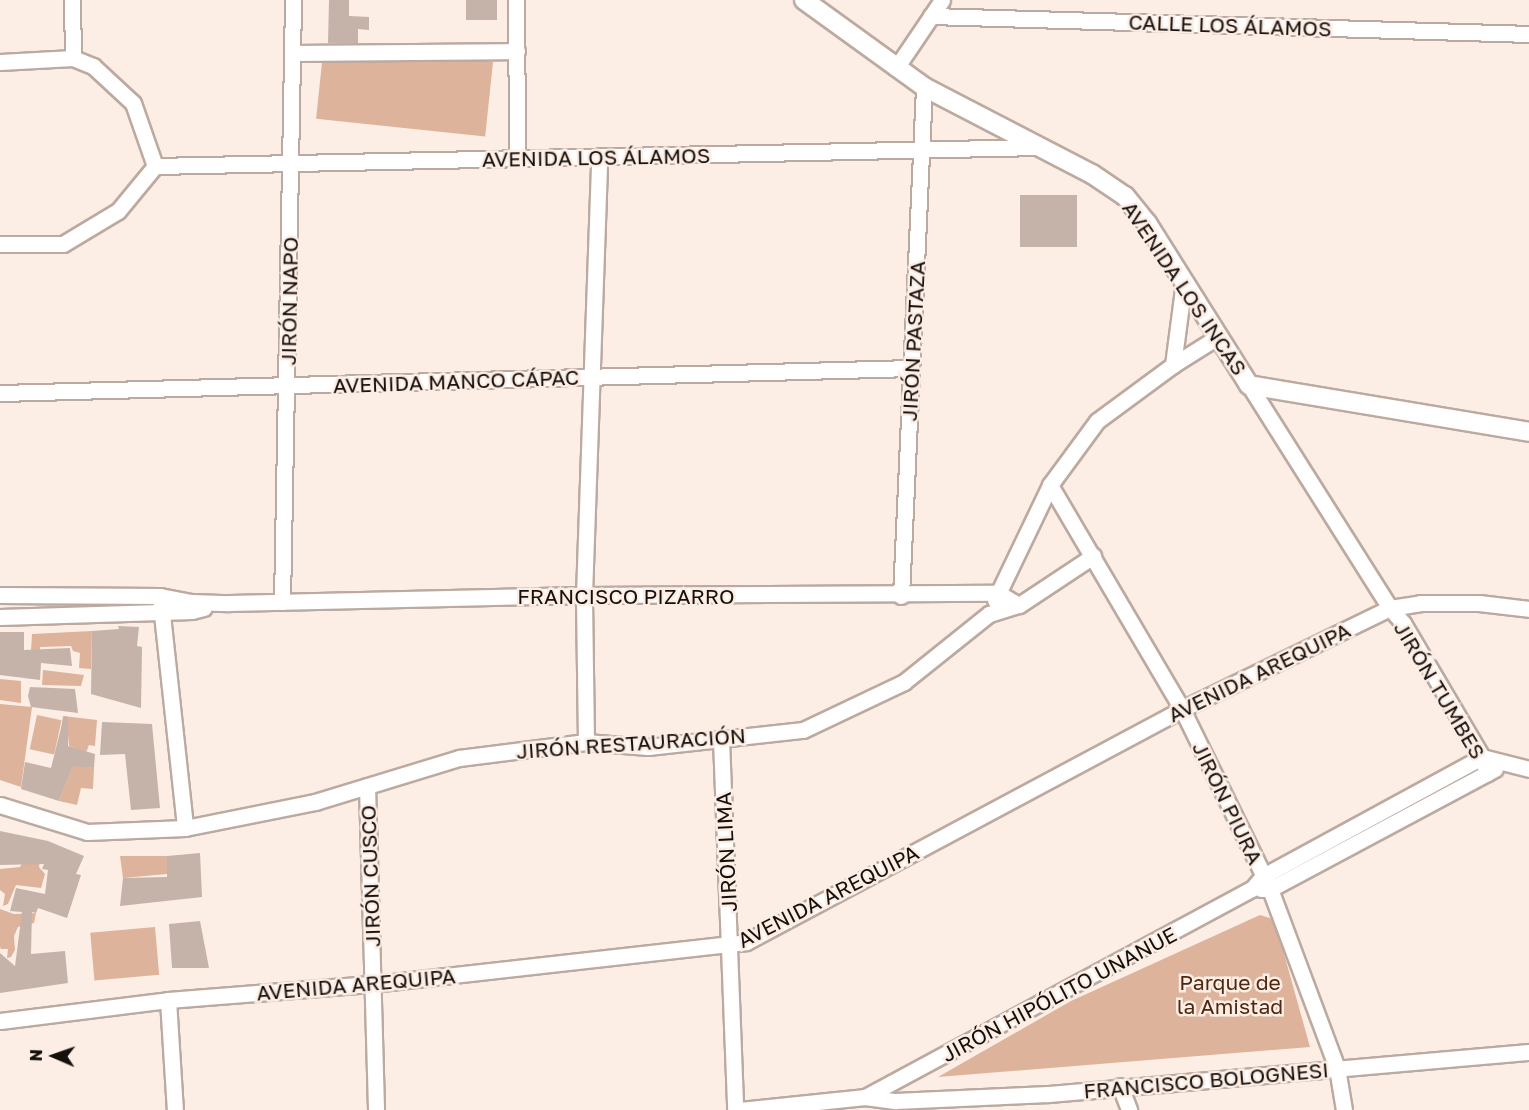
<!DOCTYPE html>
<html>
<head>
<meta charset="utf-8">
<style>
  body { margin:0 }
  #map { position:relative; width:1529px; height:1110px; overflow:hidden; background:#fcede5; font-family:"Golos Text",sans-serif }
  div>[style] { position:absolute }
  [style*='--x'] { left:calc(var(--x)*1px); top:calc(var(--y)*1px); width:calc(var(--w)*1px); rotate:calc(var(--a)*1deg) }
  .green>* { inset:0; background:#deb39b; transform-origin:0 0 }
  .building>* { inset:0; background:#c5b3a9; transform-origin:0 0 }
  .roads { filter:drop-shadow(2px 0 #bcaaa0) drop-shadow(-2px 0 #bcaaa0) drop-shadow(0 2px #bcaaa0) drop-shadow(0 -2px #bcaaa0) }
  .minor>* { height:15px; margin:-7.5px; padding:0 7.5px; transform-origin:7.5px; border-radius:7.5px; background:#fff }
  .tertiary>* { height:18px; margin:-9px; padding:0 9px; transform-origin:9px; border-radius:9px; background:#fff }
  span { translate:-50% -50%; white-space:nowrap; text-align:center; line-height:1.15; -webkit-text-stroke:5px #fcede5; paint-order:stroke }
  .street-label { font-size:21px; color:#16100c }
  .park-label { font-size:21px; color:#4f270f }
  .north { position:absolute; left:24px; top:1026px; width:60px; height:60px; -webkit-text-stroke:4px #fcede5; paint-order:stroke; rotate:272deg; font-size:16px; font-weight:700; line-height:24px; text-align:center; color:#16100c }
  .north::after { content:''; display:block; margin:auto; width:21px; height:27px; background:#16100c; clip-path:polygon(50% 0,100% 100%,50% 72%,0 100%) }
</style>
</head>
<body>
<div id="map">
  <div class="green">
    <i style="left:493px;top:62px;width:75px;height:170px;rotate:96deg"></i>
    <i style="clip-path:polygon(92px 631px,91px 669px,79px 668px,80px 653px,73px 651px,71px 646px,40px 647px,39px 666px,30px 668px,32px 634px)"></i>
    <i style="clip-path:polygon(43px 670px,84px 675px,81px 686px,42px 685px)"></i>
    <i style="clip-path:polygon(0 679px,21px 681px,21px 703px,0 700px)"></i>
    <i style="clip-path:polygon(0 704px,32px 707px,21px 787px,0 780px)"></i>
    <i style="left:37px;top:715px;width:25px;height:35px;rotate:12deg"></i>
    <i style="clip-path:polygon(63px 716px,97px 720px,95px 746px,89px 745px,81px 766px,94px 768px,93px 789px,81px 788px,77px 805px,59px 801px,79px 750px,69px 746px,68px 735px,61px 729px)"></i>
    <i style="clip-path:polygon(29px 850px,40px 861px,39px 867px,45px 874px,41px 888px,16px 885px,8px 904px,3px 906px,5px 894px,0 890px,0 869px,20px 867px)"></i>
    <i style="clip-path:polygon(120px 856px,167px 856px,167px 874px,123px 878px)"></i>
    <i style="clip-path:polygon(0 909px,14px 914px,36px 913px,34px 923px,18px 927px,14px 936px,15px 950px,11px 957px,7px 958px,8px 949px,1px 949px,0 947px)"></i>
    <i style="clip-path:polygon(1260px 915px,1270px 918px,1276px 925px,1310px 1047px,938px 1077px,1071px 1001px)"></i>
    <i style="left:155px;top:927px;width:48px;height:65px;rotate:85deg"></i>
  </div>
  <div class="building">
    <i style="clip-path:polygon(329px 0,349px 0,349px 16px,369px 17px,369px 30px,358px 29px,358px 43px,328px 43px)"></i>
    <i style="left:466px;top:0;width:31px;height:20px"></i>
    <i style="left:1077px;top:195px;width:52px;height:57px;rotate:90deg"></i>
    <i style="clip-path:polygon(118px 626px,139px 627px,137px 646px,142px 647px,141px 708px,91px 694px,92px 631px,119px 629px)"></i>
    <i style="clip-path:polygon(0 632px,24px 632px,24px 650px,70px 648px,72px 666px,41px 663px,40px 680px,0 675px)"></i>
    <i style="clip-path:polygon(30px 687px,75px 689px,78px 713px,31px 707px,28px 696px)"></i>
    <i style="clip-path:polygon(64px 716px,68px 717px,68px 746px,95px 754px,94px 768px,73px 766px,59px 801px,21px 789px,25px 762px,51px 768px)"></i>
    <i style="clip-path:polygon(102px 722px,152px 724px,160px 808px,131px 810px,125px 754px,100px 755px)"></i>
    <i style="clip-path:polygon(0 831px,48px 841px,84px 856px,76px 874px,81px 875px,67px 918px,38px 908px,36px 913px,32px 912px,31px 954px,65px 951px,68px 983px,0 993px,0 953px,15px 966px,22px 912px,10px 911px,16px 888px,45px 894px,48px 870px,42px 869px,44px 864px,0 865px)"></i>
    <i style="clip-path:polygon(200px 853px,202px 897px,120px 906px,123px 878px,167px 877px,167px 856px)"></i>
    <i style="clip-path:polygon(200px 921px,209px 968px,172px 968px,169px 924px)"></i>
  </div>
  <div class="roads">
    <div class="minor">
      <i style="--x:72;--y:0;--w:58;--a:89"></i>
      <i style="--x:516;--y:0;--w:158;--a:89.6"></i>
      <i style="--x:931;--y:16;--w:598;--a:1.72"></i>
      <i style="--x:293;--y:53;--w:224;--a:-0.5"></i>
      <i style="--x:0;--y:62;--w:73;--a:-3.1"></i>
      <i style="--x:73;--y:58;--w:22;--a:22"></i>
      <i style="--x:93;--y:66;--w:54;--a:42.8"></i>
      <i style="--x:133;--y:103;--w:67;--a:70.8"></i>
      <i style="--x:896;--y:68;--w:82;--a:-55.9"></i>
      <i style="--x:155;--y:166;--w:882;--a:-1.23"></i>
      <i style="--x:0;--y:244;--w:63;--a:0"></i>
      <i style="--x:63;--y:244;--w:64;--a:-31"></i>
      <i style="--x:118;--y:211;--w:58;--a:-50.6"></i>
      <i style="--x:1173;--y:365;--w:85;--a:-82.5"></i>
      <i style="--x:1249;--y:385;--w:264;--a:57.7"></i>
      <i style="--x:1390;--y:608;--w:20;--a:49"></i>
      <i style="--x:1403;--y:623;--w:156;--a:59.5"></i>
      <i style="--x:1482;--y:757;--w:17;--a:73"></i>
      <i style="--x:0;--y:393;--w:911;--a:-1.57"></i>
      <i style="--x:1050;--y:485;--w:260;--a:59.5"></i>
      <i style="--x:1182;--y:709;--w:200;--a:63.9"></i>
      <i style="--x:1270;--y:889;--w:191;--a:69.5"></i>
      <i style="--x:1337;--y:1068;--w:43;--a:80.5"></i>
      <i style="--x:0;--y:595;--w:160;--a:0.4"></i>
      <i style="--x:160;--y:596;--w:32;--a:11"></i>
      <i style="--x:191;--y:602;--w:38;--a:2"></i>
      <i style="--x:229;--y:603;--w:355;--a:-1.3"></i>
      <i style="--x:584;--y:595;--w:414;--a:-0.3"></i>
      <i style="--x:998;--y:593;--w:24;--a:30"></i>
      <i style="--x:160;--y:596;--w:233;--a:83.8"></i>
      <i style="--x:901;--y:596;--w:510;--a:-87.41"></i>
      <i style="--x:995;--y:600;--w:127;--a:-64.4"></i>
      <i style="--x:1050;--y:485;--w:79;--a:-53.7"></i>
      <i style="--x:1097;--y:421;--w:94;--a:-36.4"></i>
      <i style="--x:1173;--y:365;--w:54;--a:-32.2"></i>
      <i style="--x:282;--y:602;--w:602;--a:-88.95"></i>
      <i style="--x:0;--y:617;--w:192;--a:-1.8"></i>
      <i style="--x:192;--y:611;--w:12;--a:-14"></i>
      <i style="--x:721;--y:739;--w:371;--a:87.8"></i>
      <i style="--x:586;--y:742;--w:147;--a:-90.8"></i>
      <i style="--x:584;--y:595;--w:438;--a:-88"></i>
      <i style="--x:367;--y:786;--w:324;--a:88.4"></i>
      <i style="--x:0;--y:805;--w:91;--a:17.2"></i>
      <i style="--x:87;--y:832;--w:98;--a:-2.3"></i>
      <i style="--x:185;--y:828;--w:133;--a:-11.3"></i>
      <i style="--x:315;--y:802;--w:151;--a:-17"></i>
      <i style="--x:459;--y:758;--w:128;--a:-7.2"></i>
      <i style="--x:586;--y:742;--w:62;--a:4.6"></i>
      <i style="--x:648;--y:747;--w:156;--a:-6.3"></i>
      <i style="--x:803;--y:730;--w:112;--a:-25.4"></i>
      <i style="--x:904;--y:682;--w:109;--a:-38.7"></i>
      <i style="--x:989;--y:614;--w:31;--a:-17"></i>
      <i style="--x:1019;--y:605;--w:89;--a:-33.5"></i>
      <i style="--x:1261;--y:889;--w:9;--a:0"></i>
      <i style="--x:1270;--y:889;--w:255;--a:-28.1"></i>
      <i style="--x:168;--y:1000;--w:110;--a:86.4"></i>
      <i style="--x:0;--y:1021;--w:169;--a:-7.1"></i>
      <i style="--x:168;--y:1000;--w:206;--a:-4.5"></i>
      <i style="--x:373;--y:984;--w:375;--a:-6.4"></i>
      <i style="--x:746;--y:942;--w:494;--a:-28.1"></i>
      <i style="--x:1182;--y:709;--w:231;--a:-25.9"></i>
      <i style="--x:1390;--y:608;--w:30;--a:-9"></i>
      <i style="--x:1420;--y:603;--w:59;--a:0"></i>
      <i style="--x:1479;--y:603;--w:50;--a:6.8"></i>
      <i style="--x:1120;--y:1086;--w:26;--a:69"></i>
      <i style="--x:865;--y:1097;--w:439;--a:-28.3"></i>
      <i style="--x:1252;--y:889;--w:17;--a:-50"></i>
      <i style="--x:1263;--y:876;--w:249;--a:-28.5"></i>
      <i style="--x:1482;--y:757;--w:49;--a:14.3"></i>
      <i style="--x:740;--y:1110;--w:126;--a:-5.9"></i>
      <i style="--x:865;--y:1097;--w:30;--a:8"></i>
      <i style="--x:895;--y:1101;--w:153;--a:-2.6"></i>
      <i style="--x:1048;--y:1094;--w:483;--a:-5"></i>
    </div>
    <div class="tertiary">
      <i style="--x:804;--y:0;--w:148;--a:35.9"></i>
      <i style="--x:924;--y:87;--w:189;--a:27.4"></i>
      <i style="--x:1092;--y:174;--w:40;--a:34"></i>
      <i style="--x:1125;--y:196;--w:35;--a:51"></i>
      <i style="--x:1147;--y:223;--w:191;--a:57.8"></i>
      <i style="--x:1249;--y:385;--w:284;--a:9.5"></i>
    </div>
  </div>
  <div class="street-label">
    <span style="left:1230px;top:25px;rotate:2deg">CALLE LOS ÁLAMOS</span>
    <span style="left:596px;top:157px;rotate:-1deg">AVENIDA LOS ÁLAMOS</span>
    <span style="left:1185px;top:288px;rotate:56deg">AVENIDA LOS INCAS</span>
    <span style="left:289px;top:301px;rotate:-89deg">JIRÓN NAPO</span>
    <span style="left:913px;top:341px;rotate:-87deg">JIRÓN PASTAZA</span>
    <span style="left:456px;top:381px;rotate:-2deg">AVENIDA MANCO CÁPAC</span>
    <span style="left:626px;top:596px">FRANCISCO PIZARRO</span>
    <span style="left:1259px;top:672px;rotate:-26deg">AVENIDA AREQUIPA</span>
    <span style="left:1440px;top:690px;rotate:59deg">JIRÓN TUMBES</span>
    <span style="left:631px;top:743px;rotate:-4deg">JIRÓN RESTAURACIÓN</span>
    <span style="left:1228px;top:803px;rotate:64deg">JIRÓN PIURA</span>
    <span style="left:726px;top:852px;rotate:-93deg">JIRÓN LIMA</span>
    <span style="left:370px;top:876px;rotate:-92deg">JIRÓN CUSCO</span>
    <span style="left:828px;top:896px;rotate:-27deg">AVENIDA AREQUIPA</span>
    <span style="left:356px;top:984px;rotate:-5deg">AVENIDA AREQUIPA</span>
    <span style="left:1059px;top:994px;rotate:-28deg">JIRÓN HIPÓLITO UNANUE</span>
    <span style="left:1206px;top:1080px;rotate:-5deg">FRANCISCO BOLOGNESI</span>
  </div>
  <div class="park-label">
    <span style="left:1230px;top:994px">Parque de<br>la Amistad</span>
  </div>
  <div class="north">N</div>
</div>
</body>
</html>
